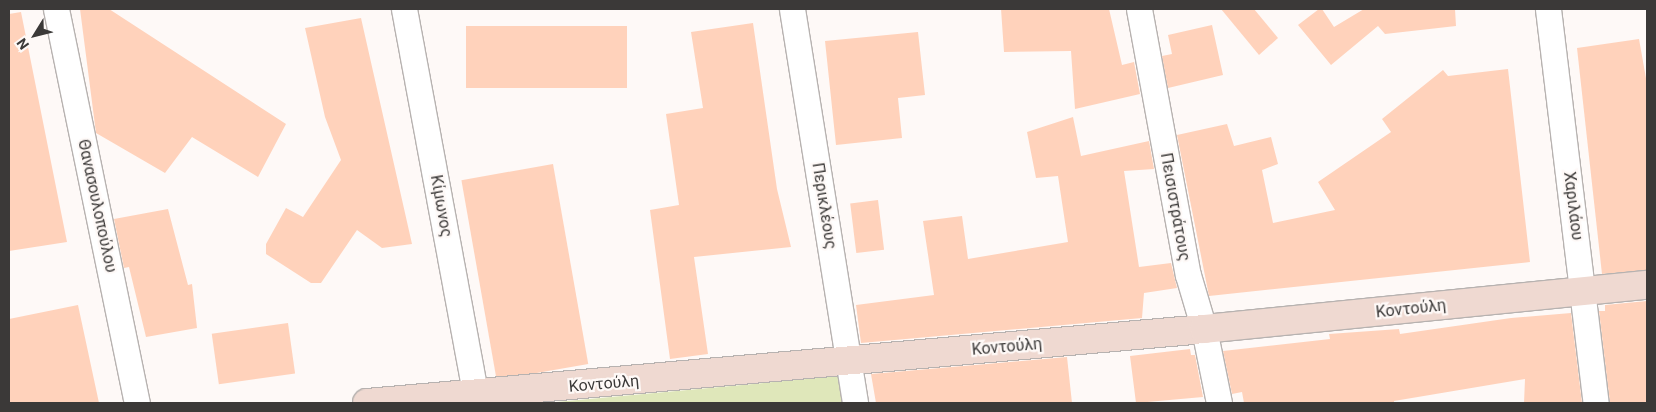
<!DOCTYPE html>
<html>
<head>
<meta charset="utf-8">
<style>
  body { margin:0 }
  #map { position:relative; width:1656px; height:412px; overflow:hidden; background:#fef9f7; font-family:Roboto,sans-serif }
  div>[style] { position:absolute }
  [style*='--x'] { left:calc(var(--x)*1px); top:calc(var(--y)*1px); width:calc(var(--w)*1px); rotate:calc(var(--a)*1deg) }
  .green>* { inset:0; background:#dfe7ba }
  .building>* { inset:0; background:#ffd2bb; transform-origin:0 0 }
  .roads { filter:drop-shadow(1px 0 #b7b2b0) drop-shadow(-1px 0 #b7b2b0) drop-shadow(0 1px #b7b2b0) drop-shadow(0 -1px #b7b2b0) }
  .minor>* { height:25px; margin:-12.5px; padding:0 12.5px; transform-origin:12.5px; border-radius:12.5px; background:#fff }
  .secondary>* { height:28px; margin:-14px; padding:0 14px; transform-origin:14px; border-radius:14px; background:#efd9d1 }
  span { translate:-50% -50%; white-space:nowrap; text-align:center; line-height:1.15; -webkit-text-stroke:4.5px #fef9f7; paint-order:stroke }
  .street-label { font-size:16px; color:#3b3938 }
  .frame { position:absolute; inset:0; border:10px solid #3b3938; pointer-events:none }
  .north { position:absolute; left:10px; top:10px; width:50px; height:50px; -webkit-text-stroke:4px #fef9f7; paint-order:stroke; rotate:234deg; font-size:14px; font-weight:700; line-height:20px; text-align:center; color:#3b3938 }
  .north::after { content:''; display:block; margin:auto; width:18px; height:22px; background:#3b3938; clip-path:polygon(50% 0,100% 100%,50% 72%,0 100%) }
</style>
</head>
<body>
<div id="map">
  <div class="green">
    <i style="clip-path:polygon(839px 376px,843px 403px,545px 403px)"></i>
  </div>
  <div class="building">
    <i style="clip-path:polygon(80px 9px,109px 9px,286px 124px,258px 177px,192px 137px,165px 173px,96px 133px)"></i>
    <i style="clip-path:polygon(1001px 9px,1109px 9px,1122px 65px,1134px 62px,1140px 94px,1075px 109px,1071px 51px,1004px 52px)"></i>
    <i style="clip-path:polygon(1221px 9px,1254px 9px,1278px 38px,1259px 55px)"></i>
    <i style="clip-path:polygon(1319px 9px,1322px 9px,1334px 27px,1364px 9px,1455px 9px,1456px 26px,1385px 34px,1378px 26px,1331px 65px,1298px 25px)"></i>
    <i style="clip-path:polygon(21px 12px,67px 242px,9px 251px,9px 14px)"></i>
    <i style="clip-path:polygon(361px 18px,412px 244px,382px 248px,357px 230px,321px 283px,311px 283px,266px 254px,266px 244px,286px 208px,303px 217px,341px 160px,325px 117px,305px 28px)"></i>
    <i style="clip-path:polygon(753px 23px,777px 189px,791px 247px,694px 257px,708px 354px,670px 359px,650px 210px,679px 205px,666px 114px,703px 108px,691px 32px)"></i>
    <i style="clip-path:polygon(1212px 25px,1223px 75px,1168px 88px,1162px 56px,1172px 54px,1168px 35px)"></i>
    <i style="left:466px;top:26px;width:161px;height:62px"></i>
    <i style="clip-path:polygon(918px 32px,925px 95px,898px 98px,902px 138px,836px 145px,825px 41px)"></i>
    <i style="clip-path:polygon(1639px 39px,1647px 84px,1647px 270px,1602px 274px,1577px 48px)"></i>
    <i style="clip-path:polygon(1508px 69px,1530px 262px,1209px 296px,1177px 135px,1227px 124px,1234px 146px,1271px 137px,1278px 164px,1262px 170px,1273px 223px,1335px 210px,1318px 182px,1391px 132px,1382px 119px,1443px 70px,1448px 76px)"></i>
    <i style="clip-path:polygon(1073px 117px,1081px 156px,1149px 141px,1154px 169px,1124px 171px,1139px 267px,1171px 263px,1177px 288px,1144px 293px,1142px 318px,861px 343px,856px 305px,934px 295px,923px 221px,962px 216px,968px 259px,1068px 242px,1058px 176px,1036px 178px,1027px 132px)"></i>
    <i style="left:553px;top:164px;width:203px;height:93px;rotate:80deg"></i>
    <i style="left:878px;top:200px;width:50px;height:28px;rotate:83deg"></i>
    <i style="clip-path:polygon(168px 209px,188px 285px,192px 284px,197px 328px,146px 337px,129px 267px,124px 268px,114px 219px)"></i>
    <i style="clip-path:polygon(1647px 301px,1647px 403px,1610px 403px,1599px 311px,1605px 311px,1605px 305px)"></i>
    <i style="clip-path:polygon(78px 305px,99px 403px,9px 403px,9px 319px)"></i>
    <i style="clip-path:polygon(1571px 313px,1582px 403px,1524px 403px,1525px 379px,1394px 401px,1394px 403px,1244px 403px,1242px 392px,1232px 394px,1223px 351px,1330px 339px,1329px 334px,1399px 329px,1400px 334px,1511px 318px)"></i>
    <i style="left:288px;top:323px;width:51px;height:77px;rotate:82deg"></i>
    <i style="clip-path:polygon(1190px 349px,1191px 355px,1195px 355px,1203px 397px,1136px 403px,1130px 356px)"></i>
    <i style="clip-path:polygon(1067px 357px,1072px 403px,876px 403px,871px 374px)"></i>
  </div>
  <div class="roads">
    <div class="minor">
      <i style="--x:56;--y:9;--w:402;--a:78.4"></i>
      <i style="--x:404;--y:9;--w:401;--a:79.5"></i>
      <i style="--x:792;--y:9;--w:399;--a:80.9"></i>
      <i style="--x:1139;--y:9;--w:270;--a:79.6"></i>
      <i style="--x:1188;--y:275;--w:56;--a:73.5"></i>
      <i style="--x:1204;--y:329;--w:76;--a:78.5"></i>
      <i style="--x:1548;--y:9;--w:397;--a:83.1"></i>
    </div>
    <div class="secondary">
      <i style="--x:367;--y:403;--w:840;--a:-5.05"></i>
      <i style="--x:1204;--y:329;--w:445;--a:-5.7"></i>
    </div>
  </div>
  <div class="street-label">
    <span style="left:97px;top:206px;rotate:78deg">Θανασουλοπούλου</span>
    <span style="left:441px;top:206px;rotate:80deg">Κίμωνος</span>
    <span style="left:824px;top:206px;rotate:81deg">Περικλέους</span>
    <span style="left:1573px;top:206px;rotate:83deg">Χαριλάου</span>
    <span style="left:1175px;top:207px;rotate:80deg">Πεισιστράτους</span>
    <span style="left:1411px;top:309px;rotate:-6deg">Κοντούλη</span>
    <span style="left:1007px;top:347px;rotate:-5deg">Κοντούλη</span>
    <span style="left:604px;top:384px;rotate:-5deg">Κοντούλη</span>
  </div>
  <div class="frame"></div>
  <div class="north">N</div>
</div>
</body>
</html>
